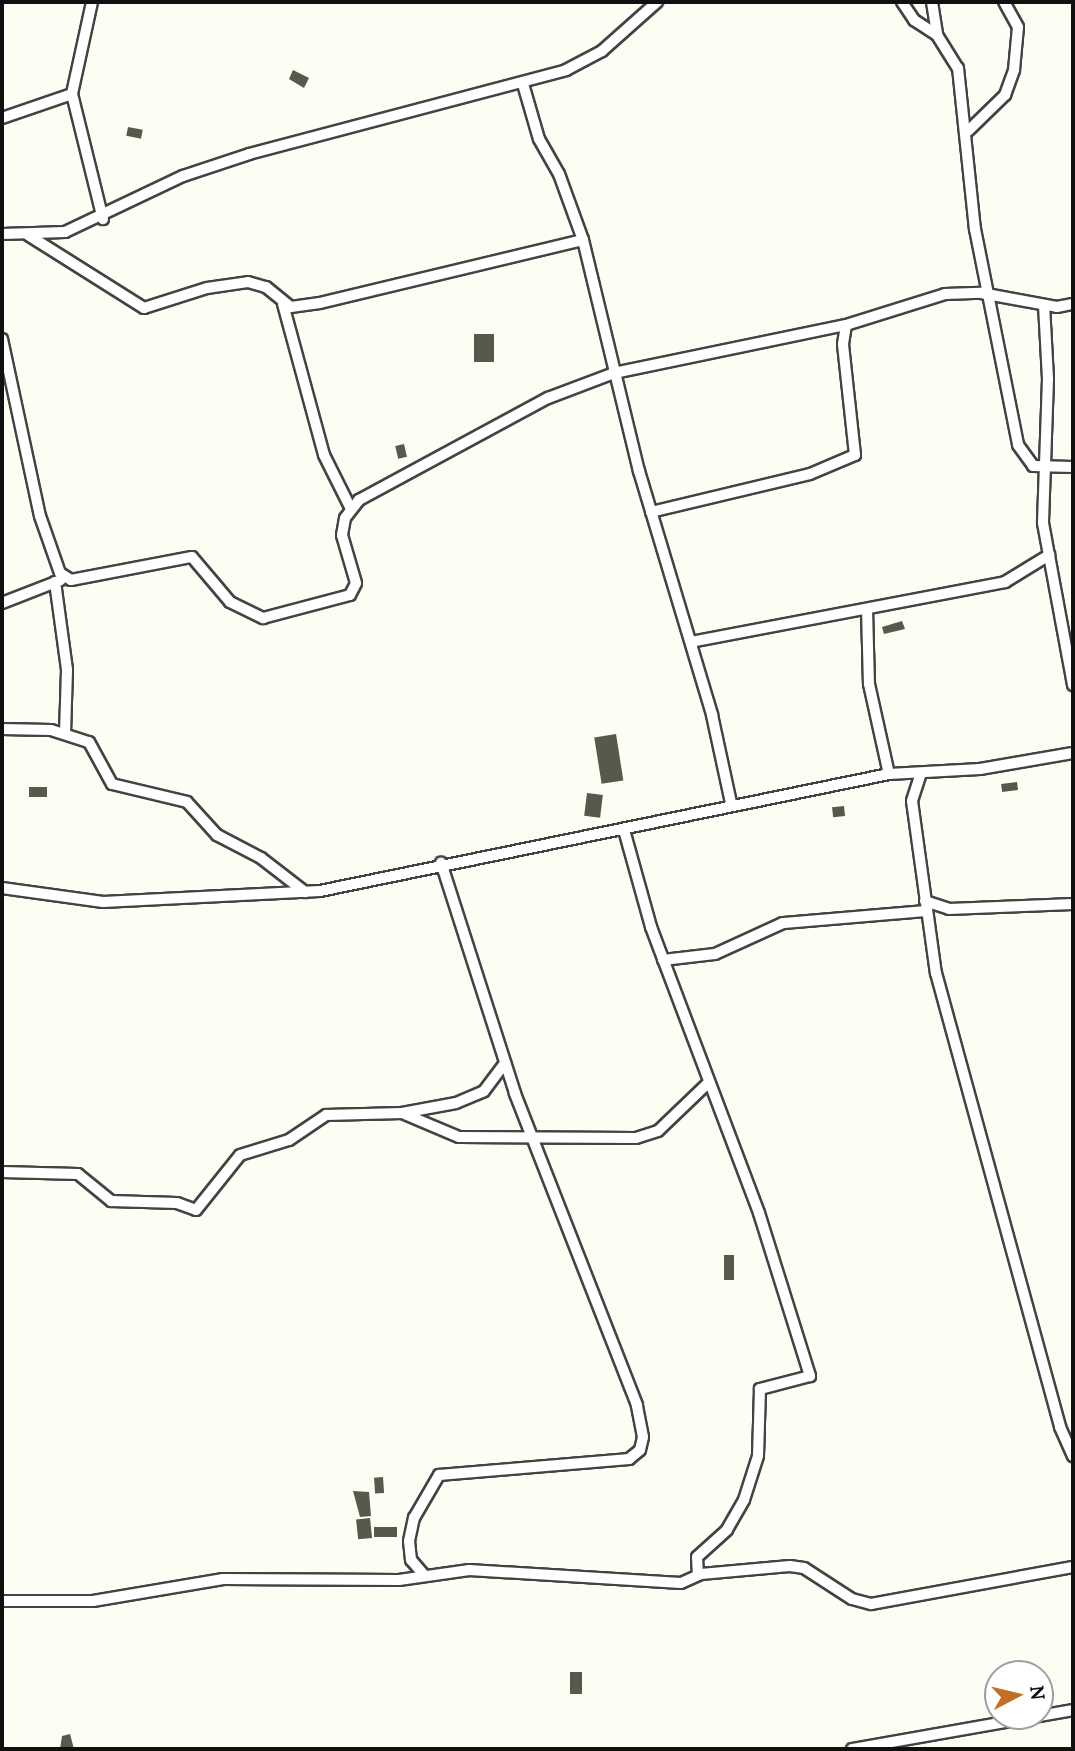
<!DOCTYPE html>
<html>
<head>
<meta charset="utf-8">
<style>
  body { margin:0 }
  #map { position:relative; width:1075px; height:1751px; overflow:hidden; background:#fbfff3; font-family:Lora,serif }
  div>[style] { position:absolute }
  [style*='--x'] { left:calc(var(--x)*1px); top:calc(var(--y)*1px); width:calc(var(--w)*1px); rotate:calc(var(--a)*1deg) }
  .building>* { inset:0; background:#59584c; transform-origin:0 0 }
  .roads { filter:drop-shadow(2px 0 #434343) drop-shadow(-2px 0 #434343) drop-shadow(0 2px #434343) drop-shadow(0 -2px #434343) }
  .street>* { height:10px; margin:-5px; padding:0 5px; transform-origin:5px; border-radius:5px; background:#fff }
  span { translate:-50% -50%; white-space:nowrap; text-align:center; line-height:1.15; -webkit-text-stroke:7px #fff; paint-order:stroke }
  .frame { position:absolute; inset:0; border:4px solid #101010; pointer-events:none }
  .north { position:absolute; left:984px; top:1660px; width:70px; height:70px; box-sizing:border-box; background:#fff; border:2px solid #9f9f9f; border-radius:50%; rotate:83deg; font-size:19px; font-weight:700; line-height:28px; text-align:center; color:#101010 }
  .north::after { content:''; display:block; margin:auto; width:24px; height:32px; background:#c46e24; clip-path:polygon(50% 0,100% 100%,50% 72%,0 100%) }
</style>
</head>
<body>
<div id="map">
  <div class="building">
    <i style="clip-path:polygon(293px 70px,309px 78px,304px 88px,289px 79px)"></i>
    <i style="left:128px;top:127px;width:15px;height:9px;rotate:11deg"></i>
    <i style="left:474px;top:334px;width:20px;height:28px"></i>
    <i style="left:404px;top:444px;width:13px;height:9px;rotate:77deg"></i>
    <i style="clip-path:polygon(902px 621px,905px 629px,884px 634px,882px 627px)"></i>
    <i style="left:616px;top:734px;width:47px;height:22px;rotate:81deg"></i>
    <i style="left:1017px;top:782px;width:8px;height:16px;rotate:83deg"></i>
    <i style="left:29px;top:787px;width:18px;height:10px"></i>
    <i style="left:587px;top:793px;width:16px;height:23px;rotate:7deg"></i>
    <i style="left:844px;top:806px;width:10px;height:12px;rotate:84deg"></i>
    <i style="left:724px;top:1255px;width:10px;height:25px"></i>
    <i style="left:383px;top:1477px;width:16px;height:9px;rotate:86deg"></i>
    <i style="clip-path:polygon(353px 1491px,369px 1492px,371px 1516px,360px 1517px)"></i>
    <i style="left:370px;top:1518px;width:20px;height:14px;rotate:84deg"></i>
    <i style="left:397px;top:1527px;width:10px;height:23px;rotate:90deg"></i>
    <i style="left:570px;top:1672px;width:12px;height:22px"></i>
    <i style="clip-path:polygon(70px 1734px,74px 1749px,60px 1749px,62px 1736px)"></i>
  </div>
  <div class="roads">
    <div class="street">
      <i style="--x:92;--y:2;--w:94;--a:102.3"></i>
      <i style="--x:72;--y:94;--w:129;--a:76.1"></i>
      <i style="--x:902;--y:2;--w:22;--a:56"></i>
      <i style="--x:914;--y:20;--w:27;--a:33"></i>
      <i style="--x:932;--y:2;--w:33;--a:81"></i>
      <i style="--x:937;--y:35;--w:39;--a:58"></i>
      <i style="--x:958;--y:68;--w:162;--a:84"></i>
      <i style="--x:975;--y:229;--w:220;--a:78.7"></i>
      <i style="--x:1018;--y:445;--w:26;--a:54"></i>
      <i style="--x:1033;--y:466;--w:40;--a:1.4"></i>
      <i style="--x:523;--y:84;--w:57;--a:73.8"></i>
      <i style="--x:539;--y:139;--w:40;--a:60.3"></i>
      <i style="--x:559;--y:174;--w:70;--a:70"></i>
      <i style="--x:583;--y:240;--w:238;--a:76.4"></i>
      <i style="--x:639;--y:471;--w:255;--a:73.3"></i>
      <i style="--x:712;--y:715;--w:90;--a:77.8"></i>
      <i style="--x:2;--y:118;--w:74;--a:-18.9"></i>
      <i style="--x:968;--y:131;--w:52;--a:-44.2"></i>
      <i style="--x:1005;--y:95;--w:27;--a:-70"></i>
      <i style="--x:1014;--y:70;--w:43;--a:-84.7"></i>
      <i style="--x:1018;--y:27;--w:29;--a:-119"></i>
      <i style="--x:2;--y:234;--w:63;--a:-1.8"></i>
      <i style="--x:65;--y:232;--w:131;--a:-25.4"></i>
      <i style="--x:183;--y:176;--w:70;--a:-18.4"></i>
      <i style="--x:249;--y:154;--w:328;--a:-14.8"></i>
      <i style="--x:566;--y:70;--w:41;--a:-27.8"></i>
      <i style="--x:602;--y:51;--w:74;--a:-41.7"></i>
      <i style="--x:28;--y:235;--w:137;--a:32.2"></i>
      <i style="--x:144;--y:308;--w:66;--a:-17.6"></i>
      <i style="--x:207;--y:288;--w:41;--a:-8.3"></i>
      <i style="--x:248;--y:282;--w:19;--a:16"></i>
      <i style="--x:266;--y:287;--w:32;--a:39"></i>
      <i style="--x:291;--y:307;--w:29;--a:-8"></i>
      <i style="--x:320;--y:303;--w:270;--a:-13.5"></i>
      <i style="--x:283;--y:304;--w:156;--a:74.8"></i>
      <i style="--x:324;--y:455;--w:60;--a:63.4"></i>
      <i style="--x:1044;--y:305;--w:74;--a:86.9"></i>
      <i style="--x:1048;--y:379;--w:144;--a:92"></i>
      <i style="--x:1043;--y:523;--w:165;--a:79.5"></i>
      <i style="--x:2;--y:339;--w:181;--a:77.9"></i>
      <i style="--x:40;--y:516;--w:60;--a:70.7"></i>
      <i style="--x:60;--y:573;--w:13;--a:32"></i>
      <i style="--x:71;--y:580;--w:123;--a:-10.8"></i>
      <i style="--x:192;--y:557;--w:59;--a:49.8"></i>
      <i style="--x:230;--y:602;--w:37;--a:26"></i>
      <i style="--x:263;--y:618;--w:90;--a:-14.8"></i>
      <i style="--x:350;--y:595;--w:13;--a:-63"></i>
      <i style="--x:356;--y:583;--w:50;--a:-106.3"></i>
      <i style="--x:342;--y:535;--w:17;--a:-80"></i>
      <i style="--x:345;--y:518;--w:23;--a:-52"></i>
      <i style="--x:359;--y:500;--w:215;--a:-28.4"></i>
      <i style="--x:548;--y:398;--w:71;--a:-20.7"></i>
      <i style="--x:614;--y:373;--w:237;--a:-11.7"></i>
      <i style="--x:846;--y:325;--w:104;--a:-17.4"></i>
      <i style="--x:945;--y:294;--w:36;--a:-2"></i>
      <i style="--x:981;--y:293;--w:77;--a:10.4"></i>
      <i style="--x:1057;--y:307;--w:16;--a:-11"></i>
      <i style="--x:651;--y:512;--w:163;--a:-13.4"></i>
      <i style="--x:810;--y:474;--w:49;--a:-22.9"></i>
      <i style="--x:855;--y:455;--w:112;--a:-96.2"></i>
      <i style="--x:843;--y:344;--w:19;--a:-81"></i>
      <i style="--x:55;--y:582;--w:89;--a:82.2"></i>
      <i style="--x:67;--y:670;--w:63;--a:91.8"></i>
      <i style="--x:2;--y:603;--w:63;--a:-21.3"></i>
      <i style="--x:867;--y:609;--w:75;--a:88.5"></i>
      <i style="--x:869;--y:684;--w:92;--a:77.5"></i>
      <i style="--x:691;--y:642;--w:320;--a:-10.8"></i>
      <i style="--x:1005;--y:582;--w:52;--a:-31.5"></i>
      <i style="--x:2;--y:729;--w:49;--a:1.2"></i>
      <i style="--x:51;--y:730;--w:40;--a:18"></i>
      <i style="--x:89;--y:742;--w:48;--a:61.3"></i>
      <i style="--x:112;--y:784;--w:77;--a:13.5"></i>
      <i style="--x:187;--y:802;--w:45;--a:47.7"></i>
      <i style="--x:217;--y:835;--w:50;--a:27.6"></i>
      <i style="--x:261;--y:858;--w:56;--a:37.7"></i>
      <i style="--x:921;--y:773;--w:29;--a:108"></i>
      <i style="--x:912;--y:801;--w:174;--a:82.1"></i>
      <i style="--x:936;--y:973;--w:471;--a:74.7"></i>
      <i style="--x:1060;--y:1427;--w:32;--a:66"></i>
      <i style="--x:624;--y:830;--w:101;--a:74.4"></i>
      <i style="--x:651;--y:927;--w:306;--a:69.3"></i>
      <i style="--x:759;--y:1213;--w:171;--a:72.6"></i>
      <i style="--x:810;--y:1376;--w:52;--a:165.4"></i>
      <i style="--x:760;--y:1389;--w:67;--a:91.7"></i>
      <i style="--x:758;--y:1456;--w:46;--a:107.7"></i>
      <i style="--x:744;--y:1500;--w:34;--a:120"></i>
      <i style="--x:727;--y:1530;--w:40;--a:138"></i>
      <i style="--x:697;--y:1557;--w:18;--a:87"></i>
      <i style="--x:2;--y:888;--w:102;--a:7.9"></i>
      <i style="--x:103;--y:902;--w:217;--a:-2.9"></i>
      <i style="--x:320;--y:891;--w:581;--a:-11.62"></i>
      <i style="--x:889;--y:774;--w:91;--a:-3.1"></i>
      <i style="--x:980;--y:769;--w:94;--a:-9.8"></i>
      <i style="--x:925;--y:901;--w:25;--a:18"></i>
      <i style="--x:949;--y:909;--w:124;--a:-2.3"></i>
      <i style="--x:663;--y:960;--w:52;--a:-6.6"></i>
      <i style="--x:715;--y:954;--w:75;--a:-24.5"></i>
      <i style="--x:783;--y:923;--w:144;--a:-4.8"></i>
      <i style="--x:402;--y:1113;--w:62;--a:22.8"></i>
      <i style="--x:459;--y:1137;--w:177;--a:0.3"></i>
      <i style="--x:636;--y:1138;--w:23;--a:-18"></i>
      <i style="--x:658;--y:1131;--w:69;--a:-43.8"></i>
      <i style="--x:2;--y:1172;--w:76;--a:1.5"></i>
      <i style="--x:78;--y:1174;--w:43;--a:39.3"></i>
      <i style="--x:111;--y:1201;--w:66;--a:1.7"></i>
      <i style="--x:177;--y:1203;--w:20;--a:20"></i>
      <i style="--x:196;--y:1210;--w:70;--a:-51.3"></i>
      <i style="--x:240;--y:1155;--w:51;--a:-17"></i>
      <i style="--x:289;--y:1140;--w:45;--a:-34"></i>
      <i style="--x:326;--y:1115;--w:76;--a:-1.5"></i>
      <i style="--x:402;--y:1113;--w:55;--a:-10.5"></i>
      <i style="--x:456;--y:1103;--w:30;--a:-23"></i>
      <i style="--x:484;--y:1091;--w:35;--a:-53"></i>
      <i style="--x:425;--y:1576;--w:21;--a:-131"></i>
      <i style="--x:411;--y:1560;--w:19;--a:-96"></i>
      <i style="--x:409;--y:1541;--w:24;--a:-78"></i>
      <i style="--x:414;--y:1518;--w:50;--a:-59.8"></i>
      <i style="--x:439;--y:1475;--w:191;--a:-4.8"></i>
      <i style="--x:629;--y:1459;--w:14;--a:-39"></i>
      <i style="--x:640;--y:1450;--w:13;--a:-77"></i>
      <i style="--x:643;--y:1437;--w:33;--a:-101"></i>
      <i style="--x:637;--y:1405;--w:335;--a:-111.4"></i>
      <i style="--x:515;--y:1093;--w:242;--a:-107.8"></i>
      <i style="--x:2;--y:1601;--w:91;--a:0"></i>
      <i style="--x:93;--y:1601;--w:132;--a:-9.6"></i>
      <i style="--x:223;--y:1579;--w:176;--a:0.3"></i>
      <i style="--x:399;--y:1580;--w:71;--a:-8.1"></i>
      <i style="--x:469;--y:1570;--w:212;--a:3.5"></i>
      <i style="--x:681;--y:1583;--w:22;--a:-24"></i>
      <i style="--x:701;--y:1574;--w:89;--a:-5.1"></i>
      <i style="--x:790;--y:1566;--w:14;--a:8"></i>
      <i style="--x:804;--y:1568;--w:57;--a:32.9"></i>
      <i style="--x:852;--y:1599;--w:20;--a:15"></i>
      <i style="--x:871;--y:1604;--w:205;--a:-10.4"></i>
      <i style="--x:852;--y:1749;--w:224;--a:-10"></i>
    </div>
  </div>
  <div class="frame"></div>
  <div class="north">N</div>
</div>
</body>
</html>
